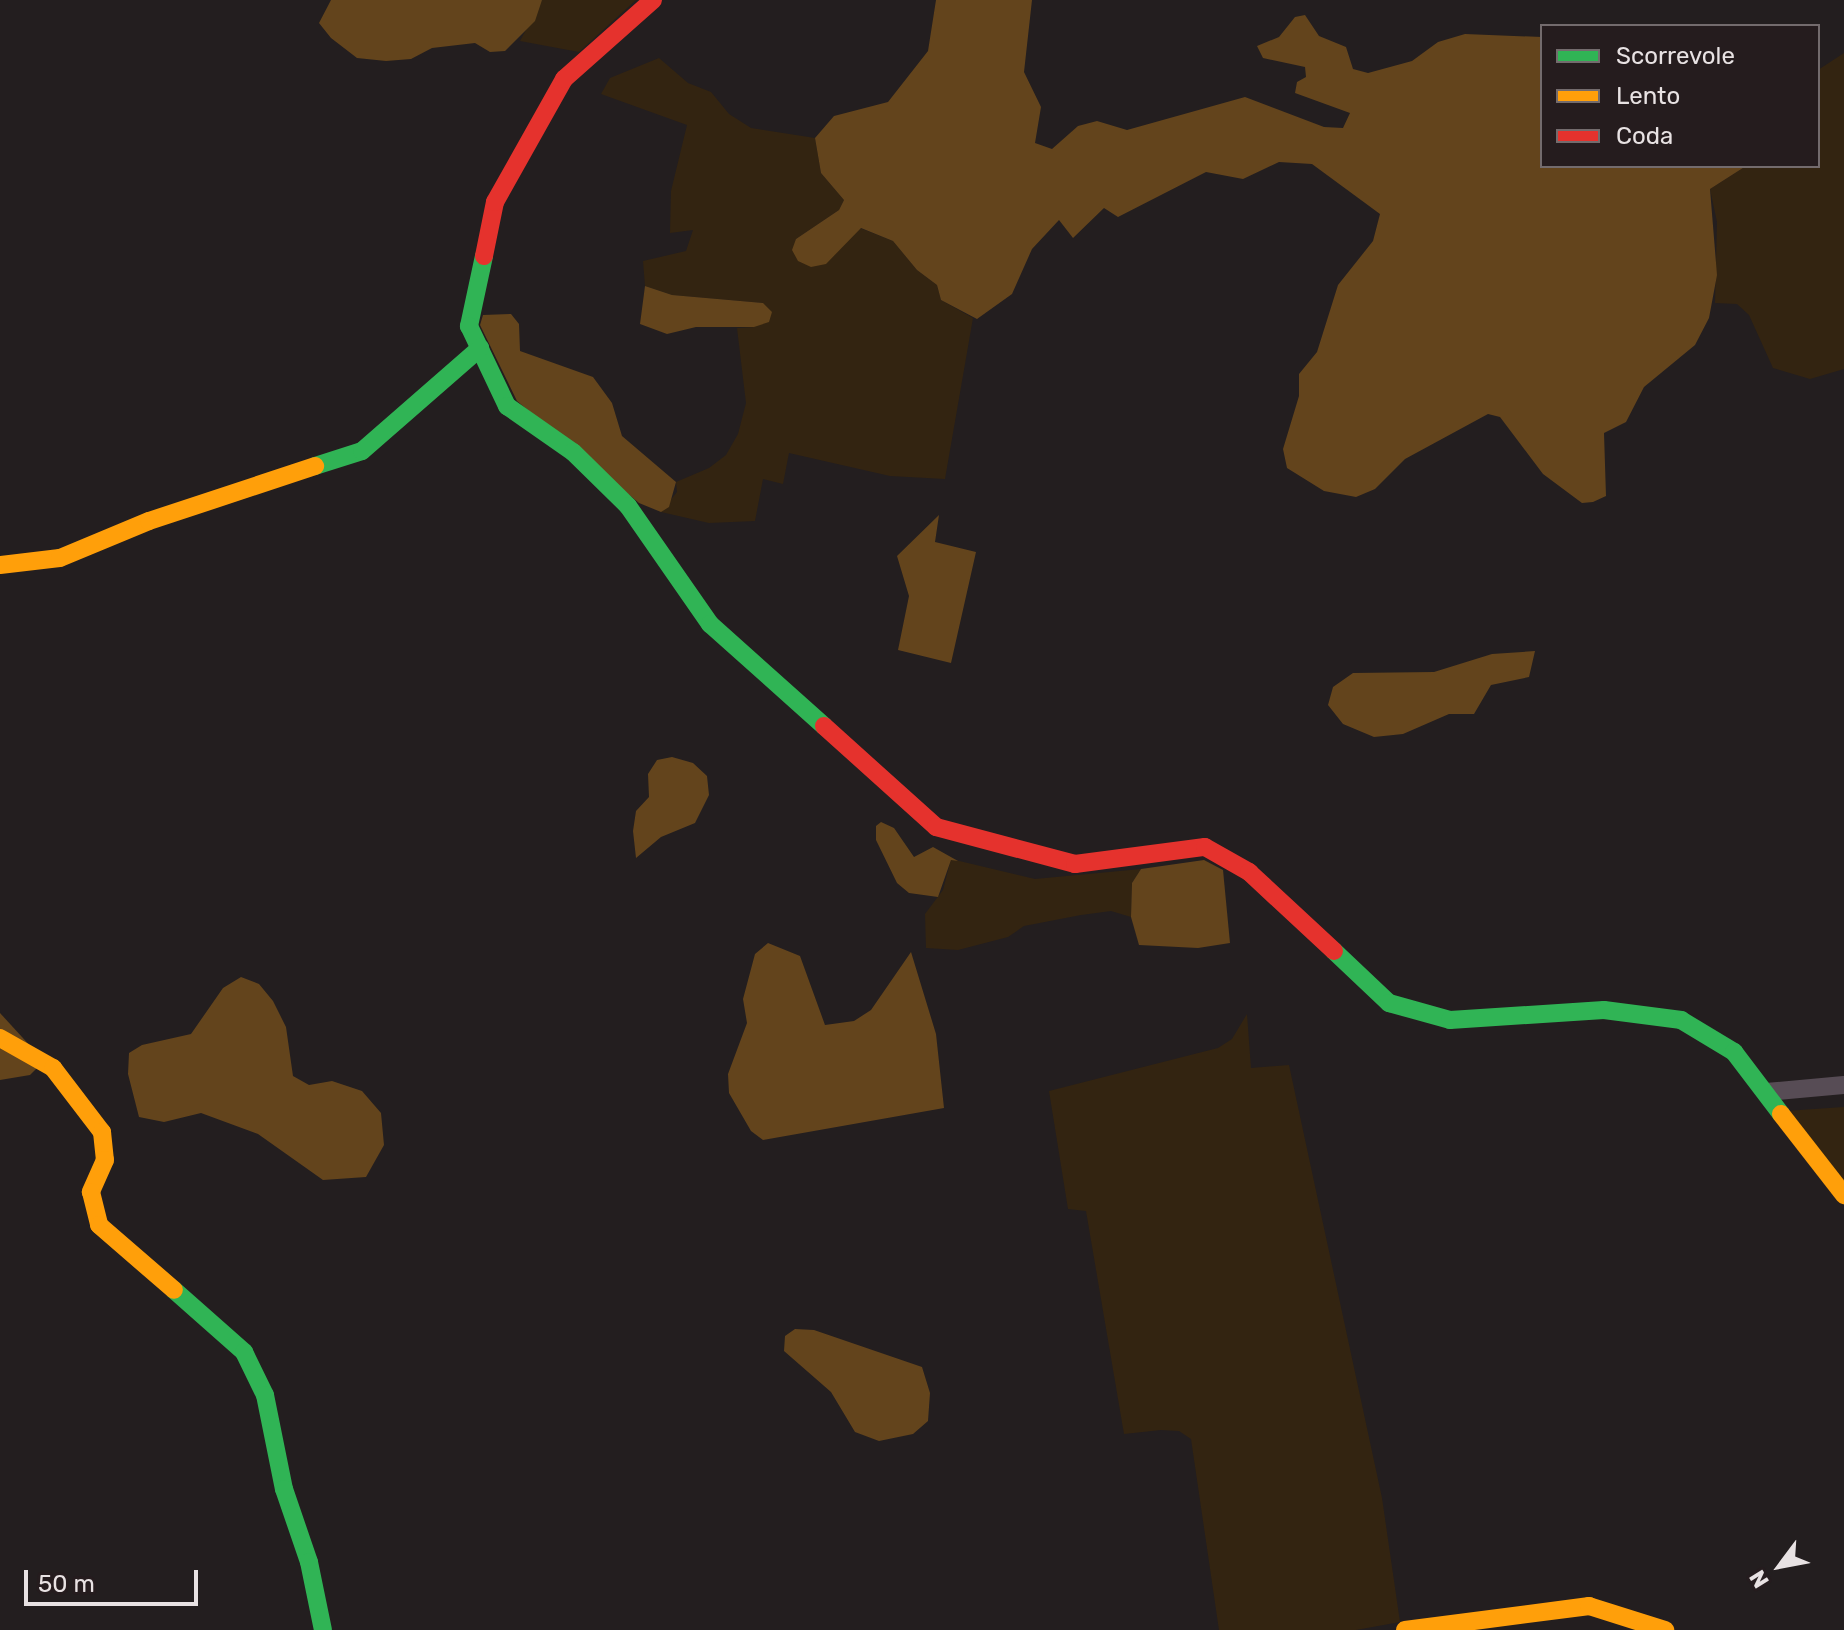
<!DOCTYPE html>
<html>
<head>
<meta charset="utf-8">
<style>
  body { margin:0 }
  #map { position:relative; width:1844px; height:1630px; overflow:hidden; background:#231e1f; font-family:Rubik,sans-serif }
  div>[style] { position:absolute }
  [style*='--x'] { left:calc(var(--x)*1px); top:calc(var(--y)*1px); width:calc(var(--w)*1px); rotate:calc(var(--a)*1deg) }
  .green>* { inset:0; background:#332411 }
  .forest>* { inset:0; background:#63441c }
  .street>* { height:18px; margin:-9px; padding:0 9px; transform-origin:9px; border-radius:9px; background:#574c55 }
  .fast>* { height:18px; margin:-9px; padding:0 9px; transform-origin:9px; border-radius:9px; background:#30b455 }
  .slow>* { height:18px; margin:-9px; padding:0 9px; transform-origin:9px; border-radius:9px; background:#ff9f0a }
  .jam>* { height:18px; margin:-9px; padding:0 9px; transform-origin:9px; border-radius:9px; background:#e5322d }
  span { translate:-50% -50%; white-space:nowrap; text-align:center; line-height:1.15; -webkit-text-stroke:8px #251c1e; paint-order:stroke }
  .legend { position:absolute; left:1540px; top:24px; width:280px; height:144px; box-sizing:border-box; background:#251c1e; border:2px solid #736b6d; margin:0; padding:10px 14px; list-style:none; font-size:24px; color:#e8e2e3 }
  .legend li { display:flex; align-items:center; gap:16px; height:40px }
  .legend b { width:40px; border:2px solid #736b6d }
  .north { position:absolute; left:1740px; top:1526px; width:80px; height:80px; -webkit-text-stroke:6px #251c1e; paint-order:stroke; rotate:238deg; font-size:22px; font-weight:700; line-height:32px; text-align:center; color:#e8e2e3 }
  .north::after { content:''; display:block; margin:auto; width:28px; height:36px; background:#e8e2e3; clip-path:polygon(50% 0,100% 100%,50% 72%,0 100%) }
  .scale { position:absolute; left:24px; top:1570px; width:174px; height:36px; box-sizing:border-box; border:4px solid #e8e2e3; border-top:0; padding-left:10px; font-size:24px; line-height:28px; white-space:nowrap; color:#e8e2e3; -webkit-text-stroke:6px #251c1e; paint-order:stroke }
</style>
</head>
<body>
<div id="map">
  <div class="green">
    <i style="clip-path:polygon(542px 0,636px 0,579px 52px,520px 41px)"></i>
    <i style="clip-path:polygon(1844px 53px,1844px 369px,1810px 379px,1773px 368px,1749px 315px,1737px 304px,1715px 303px,1717px 222px,1710px 189px,1746px 166px,1818px 166px,1818px 70px)"></i>
    <i style="clip-path:polygon(659px 58px,688px 83px,711px 92px,729px 114px,751px 128px,815px 138px,821px 173px,844px 200px,839px 210px,796px 239px,844px 243px,860px 228px,893px 241px,917px 270px,937px 285px,941px 300px,973px 318px,945px 479px,890px 476px,789px 453px,783px 484px,763px 479px,755px 521px,709px 523px,661px 512px,677px 492px,676px 482px,709px 468px,726px 455px,738px 434px,746px 403px,737px 328px,754px 327px,763px 303px,672px 295px,645px 286px,643px 261px,686px 251px,693px 230px,670px 233px,671px 191px,687px 125px,601px 94px,610px 78px)"></i>
    <i style="clip-path:polygon(951px 859px,1035px 879px,1141px 869px,1132px 883px,1131px 917px,1111px 911px,1081px 915px,1024px 926px,1008px 937px,958px 950px,926px 948px,925px 914px,943px 890px)"></i>
    <i style="clip-path:polygon(1247px 1014px,1251px 1068px,1289px 1065px,1382px 1498px,1400px 1622px,1356px 1630px,1219px 1630px,1191px 1439px,1179px 1431px,1161px 1430px,1124px 1434px,1086px 1211px,1068px 1209px,1049px 1091px,1218px 1048px,1232px 1039px)"></i>
    <i style="clip-path:polygon(1844px 1107px,1844px 1186px,1785px 1111px)"></i>
  </div>
  <div class="forest">
    <i style="clip-path:polygon(331px 0,542px 0,535px 21px,505px 51px,490px 52px,475px 43px,432px 48px,411px 59px,386px 61px,357px 58px,331px 38px,319px 23px)"></i>
    <i style="clip-path:polygon(936px 0,1032px 0,1024px 72px,1041px 107px,1035px 143px,1052px 149px,1078px 126px,1097px 121px,1127px 130px,1245px 97px,1324px 127px,1343px 128px,1350px 113px,1295px 93px,1297px 82px,1306px 77px,1305px 67px,1263px 58px,1257px 46px,1279px 37px,1295px 17px,1305px 15px,1319px 36px,1346px 47px,1353px 69px,1368px 73px,1412px 61px,1438px 42px,1465px 34px,1542px 37px,1542px 166px,1746px 166px,1710px 189px,1717px 275px,1709px 318px,1695px 345px,1644px 387px,1626px 422px,1604px 433px,1606px 496px,1593px 502px,1582px 503px,1543px 474px,1500px 417px,1488px 414px,1405px 459px,1375px 489px,1356px 497px,1324px 491px,1287px 468px,1283px 449px,1299px 396px,1299px 374px,1317px 352px,1338px 285px,1373px 241px,1380px 214px,1312px 164px,1279px 162px,1243px 179px,1206px 172px,1118px 217px,1104px 208px,1073px 238px,1059px 220px,1032px 249px,1012px 294px,977px 319px,941px 300px,937px 285px,917px 270px,893px 241px,861px 228px,826px 264px,811px 267px,798px 261px,792px 250px,796px 239px,839px 210px,844px 200px,821px 173px,815px 138px,834px 116px,888px 102px,928px 51px)"></i>
    <i style="clip-path:polygon(645px 286px,672px 295px,763px 303px,772px 312px,769px 322px,754px 327px,696px 327px,667px 334px,640px 324px)"></i>
    <i style="clip-path:polygon(511px 314px,519px 324px,520px 351px,593px 377px,612px 403px,622px 436px,676px 482px,669px 507px,661px 512px,639px 503px,517px 401px,480px 325px,483px 315px)"></i>
    <i style="clip-path:polygon(939px 515px,935px 542px,976px 552px,951px 663px,898px 650px,909px 596px,897px 556px)"></i>
    <i style="clip-path:polygon(1535px 651px,1529px 677px,1491px 685px,1474px 714px,1449px 714px,1403px 734px,1374px 737px,1343px 724px,1328px 705px,1333px 687px,1353px 673px,1434px 672px,1492px 654px)"></i>
    <i style="clip-path:polygon(672px 757px,693px 763px,707px 776px,709px 795px,695px 823px,661px 837px,636px 858px,633px 831px,636px 811px,649px 797px,648px 774px,657px 760px)"></i>
    <i style="clip-path:polygon(881px 822px,894px 828px,914px 857px,933px 847px,958px 861px,951px 860px,938px 897px,909px 893px,897px 883px,876px 840px,876px 826px)"></i>
    <i style="clip-path:polygon(1204px 860px,1223px 870px,1230px 943px,1198px 948px,1139px 945px,1131px 917px,1132px 883px,1141px 869px)"></i>
    <i style="clip-path:polygon(768px 943px,800px 956px,825px 1025px,854px 1021px,871px 1010px,911px 952px,936px 1034px,944px 1108px,763px 1140px,751px 1131px,729px 1093px,728px 1074px,747px 1023px,743px 999px,755px 954px)"></i>
    <i style="clip-path:polygon(241px 977px,259px 984px,273px 1001px,286px 1027px,293px 1076px,309px 1085px,332px 1081px,362px 1091px,381px 1113px,384px 1145px,366px 1177px,323px 1180px,258px 1134px,201px 1113px,164px 1122px,139px 1117px,128px 1074px,129px 1053px,142px 1045px,191px 1034px,223px 988px)"></i>
    <i style="clip-path:polygon(0 1013px,33px 1049px,37px 1068px,30px 1075px,0 1080px)"></i>
    <i style="clip-path:polygon(795px 1329px,814px 1330px,922px 1367px,930px 1393px,928px 1421px,913px 1434px,879px 1441px,855px 1432px,831px 1392px,784px 1351px,785px 1336px)"></i>
  </div>
  <div class="street">
    <i style="--x:1766;--y:1092;--w:78;--a:-5.1"></i>
  </div>
  <div class="fast">
    <i style="--x:484;--y:256;--w:72;--a:102.1"></i>
    <i style="--x:469;--y:326;--w:89;--a:64.6"></i>
    <i style="--x:507;--y:406;--w:80;--a:34.9"></i>
    <i style="--x:573;--y:452;--w:77;--a:44.5"></i>
    <i style="--x:628;--y:506;--w:144;--a:55.2"></i>
    <i style="--x:710;--y:624;--w:153;--a:41.8"></i>
    <i style="--x:315;--y:466;--w:49;--a:-17.7"></i>
    <i style="--x:362;--y:451;--w:157;--a:-41.1"></i>
    <i style="--x:1334;--y:951;--w:76;--a:43.4"></i>
    <i style="--x:1389;--y:1003;--w:63;--a:15.6"></i>
    <i style="--x:1450;--y:1020;--w:154;--a:-3.7"></i>
    <i style="--x:1604;--y:1010;--w:78;--a:7.4"></i>
    <i style="--x:1681;--y:1020;--w:62;--a:31.1"></i>
    <i style="--x:1734;--y:1052;--w:78;--a:52.8"></i>
    <i style="--x:174;--y:1290;--w:94;--a:41.5"></i>
    <i style="--x:244;--y:1352;--w:48;--a:64"></i>
    <i style="--x:265;--y:1395;--w:96;--a:78.6"></i>
    <i style="--x:284;--y:1489;--w:77;--a:71.1"></i>
    <i style="--x:309;--y:1562;--w:69;--a:78.4"></i>
  </div>
  <div class="slow">
    <i style="--x:0;--y:565;--w:60;--a:-6.7"></i>
    <i style="--x:60;--y:558;--w:96;--a:-22.6"></i>
    <i style="--x:149;--y:521;--w:175;--a:-18.3"></i>
    <i style="--x:0;--y:1038;--w:61;--a:29.5"></i>
    <i style="--x:53;--y:1068;--w:81;--a:52.6"></i>
    <i style="--x:102;--y:1132;--w:28;--a:84"></i>
    <i style="--x:105;--y:1160;--w:35;--a:114"></i>
    <i style="--x:91;--y:1192;--w:34;--a:76"></i>
    <i style="--x:99;--y:1225;--w:99;--a:40.9"></i>
    <i style="--x:1781;--y:1114;--w:103;--a:52.1"></i>
    <i style="--x:1405;--y:1630;--w:186;--a:-7.4"></i>
    <i style="--x:1589;--y:1606;--w:80;--a:17.5"></i>
  </div>
  <div class="jam">
    <i style="--x:484;--y:256;--w:55;--a:-78.5"></i>
    <i style="--x:495;--y:202;--w:141;--a:-60.7"></i>
    <i style="--x:564;--y:79;--w:119;--a:-41.6"></i>
    <i style="--x:824;--y:726;--w:151;--a:42"></i>
    <i style="--x:936;--y:827;--w:144;--a:14.9"></i>
    <i style="--x:1075;--y:864;--w:131;--a:-7.5"></i>
    <i style="--x:1205;--y:847;--w:51;--a:29.6"></i>
    <i style="--x:1249;--y:872;--w:116;--a:42.9"></i>
  </div>
  <ul class="legend">
  <li><b style="height:10px;background:#30b455"></b>Scorrevole</li>
  <li><b style="height:10px;background:#ff9f0a"></b>Lento</li>
  <li><b style="height:10px;background:#e5322d"></b>Coda</li>
  </ul>
  <div class="north">N</div>
  <div class="scale">50 m</div>
</div>
</body>
</html>
